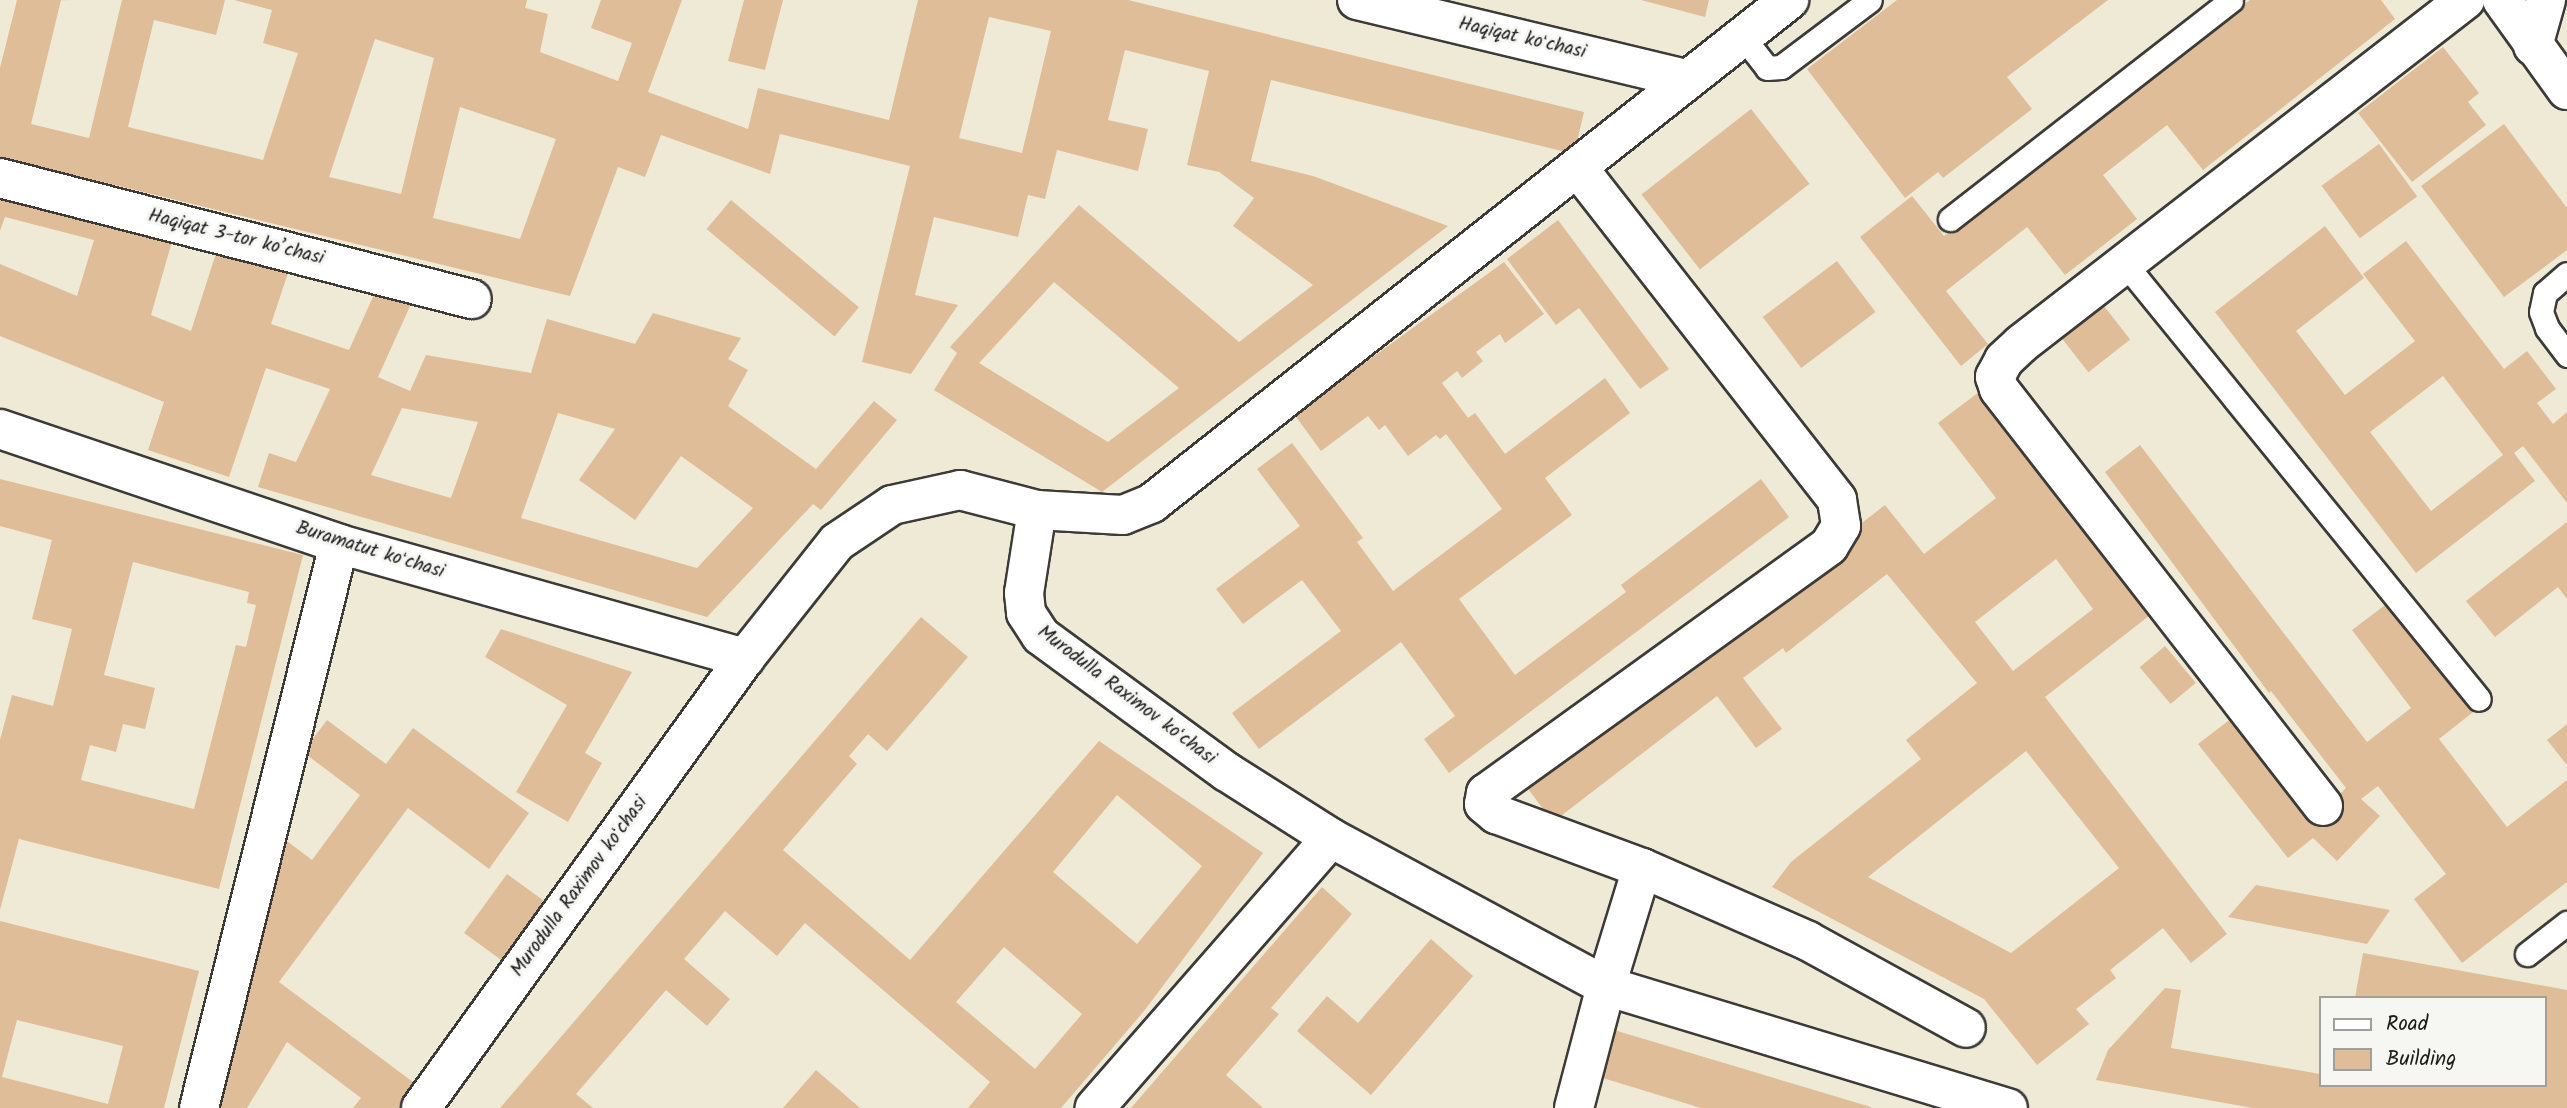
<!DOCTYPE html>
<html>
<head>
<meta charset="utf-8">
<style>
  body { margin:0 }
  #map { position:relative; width:2567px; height:1108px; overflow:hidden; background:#eeead6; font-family:Kalam,sans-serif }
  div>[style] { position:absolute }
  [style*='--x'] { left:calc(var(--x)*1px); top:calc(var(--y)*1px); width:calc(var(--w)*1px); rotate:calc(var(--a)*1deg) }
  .building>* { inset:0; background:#dfbd98; transform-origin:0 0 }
  .roads { filter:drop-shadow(2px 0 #3c3b38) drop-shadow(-2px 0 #3c3b38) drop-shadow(0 2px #3c3b38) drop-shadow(0 -2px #3c3b38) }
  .lane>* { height:23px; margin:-11.5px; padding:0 11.5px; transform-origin:11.5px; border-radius:11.5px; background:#fff }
  .street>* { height:38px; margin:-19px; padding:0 19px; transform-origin:19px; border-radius:19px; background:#fff }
  .secondary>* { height:38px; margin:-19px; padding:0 19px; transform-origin:19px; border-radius:19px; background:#fff }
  span { translate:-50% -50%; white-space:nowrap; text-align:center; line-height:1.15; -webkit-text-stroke:6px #f6f6f2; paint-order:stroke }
  .street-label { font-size:19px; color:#1c1c1c }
  .legend { position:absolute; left:2319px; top:996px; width:228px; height:91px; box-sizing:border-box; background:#f6f6f2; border:2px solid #9f9f9c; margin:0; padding:9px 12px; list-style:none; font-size:21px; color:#1c1c1c }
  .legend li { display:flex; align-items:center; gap:14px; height:35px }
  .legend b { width:35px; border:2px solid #9f9f9c }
</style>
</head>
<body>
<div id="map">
  <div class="building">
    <i style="clip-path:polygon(evenodd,17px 0,61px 0,31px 124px,89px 138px,122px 0,225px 0,216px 35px,154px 20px,128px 127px,263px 160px,298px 53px,263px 43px,272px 10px,234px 0,527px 0,525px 8px,548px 14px,540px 52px,618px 81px,632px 43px,591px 28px,601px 0,682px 0,648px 92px,748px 129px,758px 88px,889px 120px,918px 0,1128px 0,1584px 112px,1574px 154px,1271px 80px,1251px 161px,1313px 176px,1448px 226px,1102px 492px,934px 390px,957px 353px,950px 347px,1079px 205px,1239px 342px,1313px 285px,1233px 226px,1254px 198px,1219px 172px,1187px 165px,1209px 71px,1125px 50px,1108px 120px,1148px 129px,1138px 171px,1057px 150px,1045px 199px,1028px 195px,1018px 237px,934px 217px,915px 295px,958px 305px,911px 374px,862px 362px,910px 166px,780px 134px,770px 174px,661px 135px,645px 177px,618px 167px,570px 296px,0 157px,0 68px,17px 0,989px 17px,1051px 31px,1022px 153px,959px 138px,989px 17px,17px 0,375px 39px,434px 58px,401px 194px,329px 177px,375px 39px,17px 0,460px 107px,556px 139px,520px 239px,433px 218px,460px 107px,17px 0,1054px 282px,1179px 388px,1108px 442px,979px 363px,1054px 282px)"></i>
    <i style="clip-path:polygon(744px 0,783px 0,765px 70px,728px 61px)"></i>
    <i style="clip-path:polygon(1641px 0,1709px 0,1705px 17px)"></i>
    <i style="clip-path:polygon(1897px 0,2108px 0,2007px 77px,2032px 109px,1943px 178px,1938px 172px,1905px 198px,1807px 69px)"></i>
    <i style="clip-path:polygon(2250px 0,2381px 0,2395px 19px,2203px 170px,2167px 125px,2103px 175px,2137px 219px,2065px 275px,2027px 227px,1946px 291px,1988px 344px,1961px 366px,1860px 237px,1912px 196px,1944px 236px)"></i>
    <i style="clip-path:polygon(2443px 47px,2479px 93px,2468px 102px,2486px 125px,2412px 182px,2358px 113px)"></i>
    <i style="left:1751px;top:109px;width:95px;height:139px;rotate:52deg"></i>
    <i style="clip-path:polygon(2504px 124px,2567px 208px,2567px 250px,2504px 297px,2421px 186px)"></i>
    <i style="left:2379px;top:144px;width:65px;height:71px;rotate:54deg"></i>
    <i style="clip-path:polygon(evenodd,0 191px,173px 238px,151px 315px,191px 331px,220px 241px,291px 264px,271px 324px,349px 350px,377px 288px,411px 304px,378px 377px,410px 391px,426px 355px,531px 373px,547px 319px,635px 344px,653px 313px,741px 338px,728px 359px,748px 370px,728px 406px,816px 469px,874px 401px,897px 420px,821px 510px,813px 504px,707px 617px,258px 487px,269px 453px,296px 462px,330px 389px,266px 368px,229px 477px,148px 450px,164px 402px,0 336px,0 264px,77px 296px,94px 240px,5px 217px,0 231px,0 191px,402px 408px,478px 422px,451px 498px,371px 475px,402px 408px,0 191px,558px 413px,615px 429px,579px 480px,635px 520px,681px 456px,753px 508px,697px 568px,521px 518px,558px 413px)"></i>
    <i style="left:731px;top:200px;width:167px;height:38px;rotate:40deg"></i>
    <i style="clip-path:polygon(1558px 220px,1669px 369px,1640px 389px,1579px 308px,1556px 325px,1507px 259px)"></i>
    <i style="clip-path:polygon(evenodd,2325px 226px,2364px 278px,2296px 331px,2345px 395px,2415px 341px,2363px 274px,2406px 241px,2504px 369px,2527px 351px,2556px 389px,2537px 403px,2553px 424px,2567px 412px,2567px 503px,2523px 446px,2514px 453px,2535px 481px,2416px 573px,2215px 312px,2325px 226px,2443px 376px,2503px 455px,2431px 511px,2370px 432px,2443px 376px)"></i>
    <i style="left:1837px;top:261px;width:64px;height:93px;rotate:53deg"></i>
    <i style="clip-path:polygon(1504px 262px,1544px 314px,1505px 343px,1500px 334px,1476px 352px,1483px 361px,1462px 378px,1457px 371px,1442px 383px,1468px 418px,1475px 413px,1505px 454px,1605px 378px,1630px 413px,1545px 478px,1572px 515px,1459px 599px,1515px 675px,1626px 592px,1621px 585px,1761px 479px,1789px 517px,1449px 773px,1424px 739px,1455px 716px,1401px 642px,1259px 749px,1232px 713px,1341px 631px,1302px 580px,1243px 624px,1216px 589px,1300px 526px,1257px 469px,1292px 443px,1363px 538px,1357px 542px,1393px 591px,1502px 509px,1446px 434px,1440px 439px,1436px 435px,1408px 456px,1385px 425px,1379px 430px,1368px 416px,1321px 451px,1294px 414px)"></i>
    <i style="left:2100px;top:301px;width:49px;height:53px;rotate:52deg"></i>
    <i style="clip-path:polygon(evenodd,1983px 389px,2154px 612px,2045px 697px,2227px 934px,2191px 963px,2163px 928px,2110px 970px,2116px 978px,2076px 1009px,2089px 1024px,2037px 1065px,1984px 999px,1772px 887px,1791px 862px,1921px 759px,1906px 740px,1977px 683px,1887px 574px,1786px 653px,1783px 648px,1743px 678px,1782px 729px,1756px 748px,1717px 696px,1553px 822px,1525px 785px,1885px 505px,1924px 554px,1996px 498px,1938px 423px,1983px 389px,2056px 559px,2093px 609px,2013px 671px,1975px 622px,2056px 559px,1983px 389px,2026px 751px,2119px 868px,2011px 953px,1868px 877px,2026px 751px)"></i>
    <i style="clip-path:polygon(2140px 445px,2367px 742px,2411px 708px,2352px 630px,2393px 599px,2477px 709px,2439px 739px,2507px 827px,2567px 780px,2567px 882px,2462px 963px,2414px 899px,2446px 874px,2378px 786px,2361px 799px,2380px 816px,2337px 861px,2313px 838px,2288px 858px,2198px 744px,2236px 715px,2317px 817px,2346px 788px,2271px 691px,2269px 693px,2105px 472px)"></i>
    <i style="clip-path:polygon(evenodd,0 479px,303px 555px,219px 889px,19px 839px,0 910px,0 740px,12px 695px,53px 706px,72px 629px,32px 619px,52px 540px,0 526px,0 479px,133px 562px,249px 592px,247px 603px,256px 605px,246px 647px,236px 645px,194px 809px,81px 780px,90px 745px,116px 752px,123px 724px,145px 729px,155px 688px,104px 675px,133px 562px)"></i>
    <i style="clip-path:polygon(2567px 522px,2567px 599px,2558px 587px,2495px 637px,2466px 601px)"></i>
    <i style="clip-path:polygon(evenodd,921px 617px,968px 657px,887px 751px,868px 734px,849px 756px,857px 764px,783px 850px,910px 960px,1099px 741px,1263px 853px,1144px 1011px,1061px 1108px,968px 1108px,990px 1082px,805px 923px,777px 956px,725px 911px,684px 959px,730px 999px,707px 1026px,666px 990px,576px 1094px,593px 1108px,500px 1108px,921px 617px,1117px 795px,1202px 866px,1137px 944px,1053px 872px,1117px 795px,921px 617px,1004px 947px,1082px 1014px,1035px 1069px,956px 1002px,1004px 947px)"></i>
    <i style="clip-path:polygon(501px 629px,632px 672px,585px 753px,602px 763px,568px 822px,516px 792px,567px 705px,485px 657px)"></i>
    <i style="left:2165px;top:646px;width:48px;height:33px;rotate:50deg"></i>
    <i style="clip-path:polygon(327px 720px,386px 764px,413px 728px,529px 813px,489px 869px,408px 808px,279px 982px,421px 1088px,407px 1108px,353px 1108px,361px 1098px,287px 1042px,247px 1108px,210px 1108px,279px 835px,312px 860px,360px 795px,303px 752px)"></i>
    <i style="clip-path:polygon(2567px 724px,2567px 765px,2547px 740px)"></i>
    <i style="left:507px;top:874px;width:46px;height:73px;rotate:36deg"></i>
    <i style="clip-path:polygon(2256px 885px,2390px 910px,2367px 944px,2228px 917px)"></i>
    <i style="clip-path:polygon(1322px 887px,1352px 914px,1271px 1008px,1279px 1014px,1226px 1075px,1263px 1108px,1131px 1108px)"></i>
    <i style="clip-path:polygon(evenodd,0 921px,199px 971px,164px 1108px,0 1108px,0 921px,17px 1020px,123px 1046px,108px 1104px,2px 1077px,17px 1020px)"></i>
    <i style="clip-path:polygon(1431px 939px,1473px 976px,1371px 1095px,1297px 1031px,1327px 996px,1358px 1023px)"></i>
    <i style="clip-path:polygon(2363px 953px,2567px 990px,2567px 1108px,2253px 1108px,2096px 1080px,2108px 1050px,2165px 988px,2181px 990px,2171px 1048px,2320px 1074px,2320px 1085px,2544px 1085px,2544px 998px,2355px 998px)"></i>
    <i style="clip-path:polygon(1604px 1027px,1871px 1107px,1871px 1108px,1701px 1108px,1593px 1075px)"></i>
    <i style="clip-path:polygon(816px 1070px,860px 1108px,783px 1108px)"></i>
  </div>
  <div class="roads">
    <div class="lane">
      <i style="--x:1743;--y:37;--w:39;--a:52"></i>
      <i style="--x:1767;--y:68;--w:14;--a:-4"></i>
      <i style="--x:1781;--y:67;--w:111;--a:-37"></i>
      <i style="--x:1950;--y:219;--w:356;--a:-37.9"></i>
      <i style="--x:2126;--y:265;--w:559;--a:50.88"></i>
      <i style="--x:2567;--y:274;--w:29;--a:139"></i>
      <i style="--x:2545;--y:293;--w:19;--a:102"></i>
      <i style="--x:2541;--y:312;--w:17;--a:69"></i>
      <i style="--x:2547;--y:328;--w:34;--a:53"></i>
      <i style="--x:2527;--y:954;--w:51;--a:-37.8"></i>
    </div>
    <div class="street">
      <i style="--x:1357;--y:0;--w:339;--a:13.5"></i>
      <i style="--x:2533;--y:46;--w:48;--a:-74.2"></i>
      <i style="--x:1578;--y:168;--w:421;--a:52"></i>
      <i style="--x:1837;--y:500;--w:26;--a:81"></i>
      <i style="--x:1841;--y:526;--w:23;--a:121"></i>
      <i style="--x:1829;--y:546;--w:423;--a:144.2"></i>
      <i style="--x:1486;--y:793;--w:11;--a:100"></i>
      <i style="--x:1484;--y:804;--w:16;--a:40"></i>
      <i style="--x:1496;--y:814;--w:156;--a:20.3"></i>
      <i style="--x:1642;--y:868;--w:181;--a:23.7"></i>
      <i style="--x:1808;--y:941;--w:180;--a:28.8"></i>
      <i style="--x:0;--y:178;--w:487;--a:14.4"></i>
      <i style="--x:0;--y:429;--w:358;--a:18.7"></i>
      <i style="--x:339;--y:544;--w:422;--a:15.7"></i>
      <i style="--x:1037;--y:510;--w:86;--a:3.3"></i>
      <i style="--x:1123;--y:515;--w:31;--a:-22"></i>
      <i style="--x:1152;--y:503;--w:812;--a:-38.3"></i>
      <i style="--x:2323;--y:806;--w:528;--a:-127.85"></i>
      <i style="--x:1999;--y:389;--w:13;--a:-108"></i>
      <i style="--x:1995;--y:377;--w:19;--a:-62"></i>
      <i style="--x:2004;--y:360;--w:23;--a:-43"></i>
      <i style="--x:2021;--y:344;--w:562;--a:-37.77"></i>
      <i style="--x:1331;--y:838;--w:312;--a:28.3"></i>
      <i style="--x:1606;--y:986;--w:126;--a:104.7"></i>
      <i style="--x:1642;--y:868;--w:123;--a:107"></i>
      <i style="--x:1606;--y:986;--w:420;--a:16.9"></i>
      <i style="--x:199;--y:1108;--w:581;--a:-76.06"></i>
      <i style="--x:421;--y:1108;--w:555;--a:-54.25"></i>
      <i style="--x:745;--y:658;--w:148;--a:-51.6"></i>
      <i style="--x:837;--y:542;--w:66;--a:-33.9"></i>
      <i style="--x:892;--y:505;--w:70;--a:-12.4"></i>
      <i style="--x:960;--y:490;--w:80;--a:14.6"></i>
      <i style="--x:1037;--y:510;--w:84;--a:98.9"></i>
      <i style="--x:1024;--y:593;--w:20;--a:84"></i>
      <i style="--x:1026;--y:613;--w:27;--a:57"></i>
      <i style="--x:1041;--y:636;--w:230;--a:36.2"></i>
      <i style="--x:1227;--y:772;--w:123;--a:32.4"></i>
      <i style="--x:1331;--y:838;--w:359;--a:131.2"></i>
    </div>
    <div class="secondary">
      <i style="--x:2502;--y:0;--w:111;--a:54.2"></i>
    </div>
  </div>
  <div class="street-label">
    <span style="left:1522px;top:39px;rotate:13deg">Haqiqat koʻchasi</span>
    <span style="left:236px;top:238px;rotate:14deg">Haqiqat 3-tor koʼchasi</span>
    <span style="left:370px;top:551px;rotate:17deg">Buramatut koʻchasi</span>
    <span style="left:1126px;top:696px;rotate:37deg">Murodulla Raximov koʻchasi</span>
    <span style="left:580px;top:887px;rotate:-54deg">Murodulla Raximov koʻchasi</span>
  </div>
  <ul class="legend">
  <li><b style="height:9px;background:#fff"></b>Road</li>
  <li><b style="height:19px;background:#dfbd98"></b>Building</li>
  </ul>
</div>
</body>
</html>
